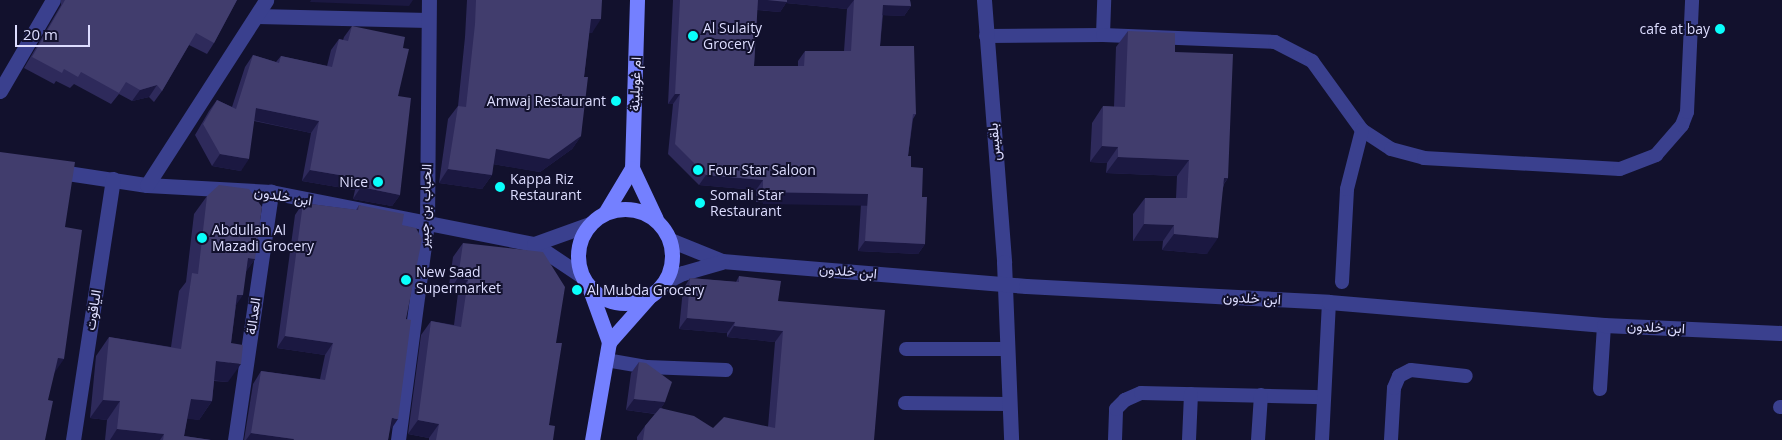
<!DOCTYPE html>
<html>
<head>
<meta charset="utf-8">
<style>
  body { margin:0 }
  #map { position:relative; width:1782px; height:440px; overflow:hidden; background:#12112d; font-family:"Open Sans",Vazirmatn,sans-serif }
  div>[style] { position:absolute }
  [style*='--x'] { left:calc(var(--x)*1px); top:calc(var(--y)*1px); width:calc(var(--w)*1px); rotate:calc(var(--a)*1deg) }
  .lane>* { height:14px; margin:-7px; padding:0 7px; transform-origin:7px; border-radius:7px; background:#3a408e }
  .street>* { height:15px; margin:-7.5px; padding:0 7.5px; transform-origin:7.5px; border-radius:7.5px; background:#3a408e }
  .secondary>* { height:15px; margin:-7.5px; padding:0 7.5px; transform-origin:7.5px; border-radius:7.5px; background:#7480ff }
  .secondary>.ring { margin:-7.5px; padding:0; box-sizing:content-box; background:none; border:15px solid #7480ff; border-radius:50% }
  .wall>* { inset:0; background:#2e2a5b }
  .shaded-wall>* { inset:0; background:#1b1841; transform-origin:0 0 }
  .building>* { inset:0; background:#413d6d }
  .dots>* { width:14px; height:14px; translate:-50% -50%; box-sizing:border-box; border:2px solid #12112d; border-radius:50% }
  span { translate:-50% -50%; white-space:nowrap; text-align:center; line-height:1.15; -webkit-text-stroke:4px #12112d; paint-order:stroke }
  .poi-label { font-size:14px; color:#ddf }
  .left { translate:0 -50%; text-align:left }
  .right { translate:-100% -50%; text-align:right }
  .street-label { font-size:14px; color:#ddf }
  .scale { position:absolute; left:15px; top:25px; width:75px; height:22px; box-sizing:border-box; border:2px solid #ddf; border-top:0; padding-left:6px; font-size:15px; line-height:18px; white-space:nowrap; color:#ddf; -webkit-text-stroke:4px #12112d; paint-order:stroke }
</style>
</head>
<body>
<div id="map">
  <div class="lane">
    <i style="--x:1103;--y:35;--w:35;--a:-88"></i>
    <i style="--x:986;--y:36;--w:117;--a:-0.5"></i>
    <i style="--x:1103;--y:35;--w:172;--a:2.3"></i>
    <i style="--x:1275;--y:42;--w:42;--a:27.2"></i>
    <i style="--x:1312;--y:61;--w:85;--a:54.1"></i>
    <i style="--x:1362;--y:130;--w:35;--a:33"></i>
    <i style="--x:1391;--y:149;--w:34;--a:15"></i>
    <i style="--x:1424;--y:158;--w:196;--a:3.2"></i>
    <i style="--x:1620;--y:169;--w:39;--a:-21"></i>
    <i style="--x:1656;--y:155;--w:40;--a:-49"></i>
    <i style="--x:1682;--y:125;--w:14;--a:-69"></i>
    <i style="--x:1687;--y:112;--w:112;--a:-87.4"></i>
    <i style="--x:1342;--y:282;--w:93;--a:-86.9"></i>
    <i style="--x:1347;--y:189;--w:61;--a:-75.7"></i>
    <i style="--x:906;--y:349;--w:100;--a:0"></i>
    <i style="--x:606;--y:360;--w:42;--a:9.7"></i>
    <i style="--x:647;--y:367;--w:79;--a:2.2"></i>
    <i style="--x:1600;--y:389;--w:64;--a:-86.4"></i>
    <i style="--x:905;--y:403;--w:104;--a:0.6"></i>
    <i style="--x:1780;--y:407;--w:2;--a:0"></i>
    <i style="--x:1115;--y:440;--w:31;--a:-88"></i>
    <i style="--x:1116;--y:409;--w:13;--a:-45"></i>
    <i style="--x:1125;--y:400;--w:17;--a:-24"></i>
    <i style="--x:1141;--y:393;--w:183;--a:1.3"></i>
    <i style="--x:1189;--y:440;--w:46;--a:-87.5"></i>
    <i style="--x:1258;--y:440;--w:45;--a:-86.2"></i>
    <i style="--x:1322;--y:440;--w:138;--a:-87.1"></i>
    <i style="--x:1391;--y:440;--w:52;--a:-86.7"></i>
    <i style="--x:1394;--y:388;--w:13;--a:-67"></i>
    <i style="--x:1399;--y:376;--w:13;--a:-27"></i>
    <i style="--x:1411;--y:370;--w:55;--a:6.2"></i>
  </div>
  <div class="street">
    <i style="--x:984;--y:0;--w:263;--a:85.6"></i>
    <i style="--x:1004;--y:262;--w:178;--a:87.7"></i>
    <i style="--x:257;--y:16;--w:171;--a:1.3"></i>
    <i style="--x:0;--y:91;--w:105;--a:-59.8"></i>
    <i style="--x:54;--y:171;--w:94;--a:8.6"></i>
    <i style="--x:147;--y:185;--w:124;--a:3.2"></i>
    <i style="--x:271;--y:192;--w:268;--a:11.2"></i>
    <i style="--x:534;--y:244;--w:58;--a:33.7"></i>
    <i style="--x:147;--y:185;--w:220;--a:-57.2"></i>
    <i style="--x:670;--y:240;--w:56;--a:22"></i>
    <i style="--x:722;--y:261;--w:305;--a:4.7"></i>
    <i style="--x:1026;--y:286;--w:303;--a:3"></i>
    <i style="--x:1329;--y:302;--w:276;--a:4.8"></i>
    <i style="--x:1604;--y:325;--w:178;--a:2.6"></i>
    <i style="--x:534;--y:244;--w:59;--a:-19.7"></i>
    <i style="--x:665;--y:282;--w:20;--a:-27"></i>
    <i style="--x:683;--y:273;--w:40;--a:-16"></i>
    <i style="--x:73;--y:440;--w:264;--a:-81.3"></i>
    <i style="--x:235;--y:440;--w:251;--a:-81.7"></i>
    <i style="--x:398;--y:440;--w:219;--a:-82.4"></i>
    <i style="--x:427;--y:223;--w:223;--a:-89.5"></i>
  </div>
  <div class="secondary">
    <i style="--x:637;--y:0;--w:168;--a:91.7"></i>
    <i style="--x:632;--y:168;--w:56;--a:64.8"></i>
    <i class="ring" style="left:578px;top:209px;width:79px;height:79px"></i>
    <i style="--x:605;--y:213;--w:52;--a:-59"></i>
    <i style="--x:589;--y:287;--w:59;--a:70"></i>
    <i style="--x:609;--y:342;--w:99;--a:99.8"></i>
    <i style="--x:609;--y:342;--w:59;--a:-48.4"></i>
  </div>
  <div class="wall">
    <i style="clip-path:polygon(61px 0,237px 0,214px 43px,207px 54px,189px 45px,162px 91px,154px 102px,149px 97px,132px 101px,119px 94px,111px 104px,74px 84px,70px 88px,56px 81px,54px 84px,24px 68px,61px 5px)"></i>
    <i style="clip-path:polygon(467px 0,602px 0,592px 33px,589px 33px,584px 77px,581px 136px,572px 149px,540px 172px,493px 164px,492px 175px,482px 189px,439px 183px,448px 119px,458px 106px,465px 37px)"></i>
    <i style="clip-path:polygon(evenodd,673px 0,910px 0,911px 6px,904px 16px,883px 15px,880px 46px,916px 114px,913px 119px,908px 156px,911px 167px,922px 197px,925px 244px,918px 254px,858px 251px,861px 204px,756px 202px,756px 190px,699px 185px,668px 154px,673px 104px,668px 104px,673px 0,786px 3px,847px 9px,844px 51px,805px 51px,798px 61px,798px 66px,754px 66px,757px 10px,780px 12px,786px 3px)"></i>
    <i style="clip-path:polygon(352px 26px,403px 48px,398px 96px,400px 195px,392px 206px,353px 199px,355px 190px,302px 181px,311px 133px,254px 121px,241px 171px,212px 166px,195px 135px,209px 111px,217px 100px,232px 107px,245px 67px,253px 55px,276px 62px,281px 56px,327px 66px,331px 50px,339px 39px,343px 40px,344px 37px)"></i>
    <i style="clip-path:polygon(1128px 31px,1175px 52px,1228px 178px,1224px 184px,1207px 254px,1162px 250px,1163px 241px,1133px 241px,1133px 214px,1145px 198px,1176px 198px,1177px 176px,1106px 173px,1107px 163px,1090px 162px,1092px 123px,1103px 106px,1114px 107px,1116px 47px)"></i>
    <i style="clip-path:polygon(207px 196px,255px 259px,246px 271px,236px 305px,231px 343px,228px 382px,214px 381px,212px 401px,199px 420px,187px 418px,184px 436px,211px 440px,105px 440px,107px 420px,90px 418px,96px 356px,109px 337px,171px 347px,179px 291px,186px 282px,194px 214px)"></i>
    <i style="clip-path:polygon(303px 203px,356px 210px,359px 205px,402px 225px,406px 319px,388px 440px,244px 440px,253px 384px,261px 371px,320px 379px,325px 355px,277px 348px,295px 215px)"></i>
    <i style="clip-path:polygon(463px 243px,556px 343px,549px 425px,553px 440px,429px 440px,429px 438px,408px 434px,421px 335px,431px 321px,454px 325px,458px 293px,448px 292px,453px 257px)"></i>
    <i style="clip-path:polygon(739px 276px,778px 301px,874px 440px,637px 440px,637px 437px,645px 426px,655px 414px,626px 410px,631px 373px,639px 362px,665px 402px,661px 408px,713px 428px,768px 427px,775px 342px,727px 337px,727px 333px,679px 329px,683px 289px,690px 278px,736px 282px)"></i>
  </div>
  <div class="shaded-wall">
    <i style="clip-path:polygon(311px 0,413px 0,409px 6px,310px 2px)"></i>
    <i style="clip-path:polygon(757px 0,854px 0,847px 9px,786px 3px,780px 12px,750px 9px)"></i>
    <i style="clip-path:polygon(883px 5px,911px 6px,904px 16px,876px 15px)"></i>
    <i style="clip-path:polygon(591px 19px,601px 19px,592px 33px,581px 33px)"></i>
    <i style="clip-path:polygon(157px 85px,149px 97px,132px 101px,140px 90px)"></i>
    <i style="clip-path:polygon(675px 94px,680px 94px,673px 104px,668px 104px)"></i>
    <i style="clip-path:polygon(256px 108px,319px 121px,311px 133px,248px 119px)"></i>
    <i style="clip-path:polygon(581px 136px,572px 149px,540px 172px,486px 163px,496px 149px)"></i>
    <i style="clip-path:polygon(1102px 146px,1118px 147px,1107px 163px,1090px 162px)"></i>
    <i style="clip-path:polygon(220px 154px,249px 159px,241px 171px,212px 166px)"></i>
    <i style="clip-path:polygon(1118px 157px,1189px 160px,1177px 176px,1106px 173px)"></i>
    <i style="clip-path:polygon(448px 169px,492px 175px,482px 189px,439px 183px)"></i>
    <i style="clip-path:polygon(310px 170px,363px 179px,355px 190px,302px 181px)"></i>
    <i style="clip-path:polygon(706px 175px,763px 180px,756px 190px,699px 185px)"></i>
    <i style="clip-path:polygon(1224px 178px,1228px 178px,1216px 194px)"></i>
    <i style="clip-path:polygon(361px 187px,400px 195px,392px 206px,353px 199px)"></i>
    <i style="left:763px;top:192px;width:105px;height:12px;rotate:1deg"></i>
    <i style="clip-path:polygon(1144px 224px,1174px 225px,1163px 241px,1133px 241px)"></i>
    <i style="clip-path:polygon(1174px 234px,1218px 238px,1207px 254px,1162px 250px)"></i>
    <i style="clip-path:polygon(865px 241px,925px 244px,918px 254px,858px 251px)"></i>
    <i style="clip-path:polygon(248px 258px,255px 259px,242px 277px)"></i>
    <i style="clip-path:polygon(458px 278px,468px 280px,458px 293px,448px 292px)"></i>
    <i style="clip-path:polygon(237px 295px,243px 295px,230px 314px)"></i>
    <i style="clip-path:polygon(687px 318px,735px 322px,727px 333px,679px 329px)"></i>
    <i style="clip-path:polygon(734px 326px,783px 331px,775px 342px,727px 337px)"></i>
    <i style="clip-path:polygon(285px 336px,333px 343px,325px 355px,277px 348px)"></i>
    <i style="clip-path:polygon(58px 358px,64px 359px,50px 379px)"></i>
    <i style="clip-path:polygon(216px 361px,241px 364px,228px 382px,203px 379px)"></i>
    <i style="clip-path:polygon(191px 399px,212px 401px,199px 420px,178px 418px)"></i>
    <i style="clip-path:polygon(634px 399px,665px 402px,657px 414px,626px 410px)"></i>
    <i style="clip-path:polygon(103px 400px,120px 401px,107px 420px,90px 418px)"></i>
    <i style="clip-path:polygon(392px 418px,398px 419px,390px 431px)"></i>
    <i style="clip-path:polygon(418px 420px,439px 424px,429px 438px,408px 434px)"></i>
    <i style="clip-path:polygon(117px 429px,164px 434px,160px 440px,110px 440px)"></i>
    <i style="clip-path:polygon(251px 433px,294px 439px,293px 440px,246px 440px)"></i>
  </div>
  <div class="building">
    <i style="clip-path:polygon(65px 0,237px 0,214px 43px,196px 33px,162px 91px,157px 85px,140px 90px,126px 82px,119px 93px,81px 72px,78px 77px,64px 69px,62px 73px,32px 57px)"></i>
    <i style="clip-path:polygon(476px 0,602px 0,601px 19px,591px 19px,584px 77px,588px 77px,581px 136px,549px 159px,496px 149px,492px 175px,448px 169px,458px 106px,466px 107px,475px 24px)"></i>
    <i style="clip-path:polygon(680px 0,758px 0,754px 66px,804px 66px,805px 51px,851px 51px,854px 0,910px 0,911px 6px,883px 5px,880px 46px,914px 46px,916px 114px,913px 114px,908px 156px,911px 156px,911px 167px,923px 168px,922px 197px,927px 197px,925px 244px,865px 241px,868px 194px,763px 192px,763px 180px,706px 175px,675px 144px,680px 94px,675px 94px)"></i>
    <i style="clip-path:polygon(767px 0,787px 0,787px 2px)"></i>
    <i style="clip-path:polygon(352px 26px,405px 37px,403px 48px,409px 49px,398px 96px,411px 98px,400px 195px,361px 187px,363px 179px,310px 170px,319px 121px,256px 108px,249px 159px,220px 154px,203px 124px,217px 100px,236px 109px,253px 55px,279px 63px,281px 56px,332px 67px,339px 39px,348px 41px)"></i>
    <i style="clip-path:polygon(1128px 31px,1175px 33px,1175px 52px,1233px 54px,1228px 178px,1224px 178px,1218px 238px,1174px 234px,1174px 225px,1144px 224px,1145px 198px,1187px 198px,1189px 160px,1118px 157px,1118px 147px,1102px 146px,1103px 106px,1125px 107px)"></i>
    <i style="clip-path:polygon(0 152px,75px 162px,65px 227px,82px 230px,64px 359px,58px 358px,48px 400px,53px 401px,45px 440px,0 440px)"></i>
    <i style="clip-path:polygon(219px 185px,249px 189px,262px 207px,255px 259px,248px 258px,243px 295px,237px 295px,231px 343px,243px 345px,241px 364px,216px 361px,212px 401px,191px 399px,184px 436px,211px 440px,163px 440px,164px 434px,117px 429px,120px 401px,103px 400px,109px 337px,181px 349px,192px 273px,198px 274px,207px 196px)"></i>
    <i style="clip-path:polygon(303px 203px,358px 210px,359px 205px,404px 214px,402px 225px,416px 228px,422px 239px,406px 319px,411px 320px,398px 419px,392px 418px,388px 440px,294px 440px,294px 439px,251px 433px,261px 371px,325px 380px,333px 343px,285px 336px)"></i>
    <i style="clip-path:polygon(463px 243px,543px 252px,565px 287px,556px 343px,562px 343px,549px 425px,555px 426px,553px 440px,436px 440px,439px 424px,418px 420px,431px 321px,461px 327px,468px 280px,458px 278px)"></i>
    <i style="clip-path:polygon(739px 276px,781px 281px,778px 301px,885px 310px,874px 440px,643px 440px,645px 426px,660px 408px,694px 416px,713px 428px,724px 417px,775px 428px,783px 331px,734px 326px,735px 322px,687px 318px,690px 278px,739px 282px)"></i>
    <i style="clip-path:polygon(639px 362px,646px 363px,672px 382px,665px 402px,634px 399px)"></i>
  </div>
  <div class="dots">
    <i style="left:1720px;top:29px;background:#09fffc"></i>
    <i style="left:693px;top:36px;background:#09fffc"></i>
    <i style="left:616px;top:101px;background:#09fffc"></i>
    <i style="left:698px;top:170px;background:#09fffc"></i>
    <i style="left:378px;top:182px;background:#09fffc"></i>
    <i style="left:500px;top:187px;background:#09fffc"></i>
    <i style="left:700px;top:203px;background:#09fffc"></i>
    <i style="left:202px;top:238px;background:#09fffc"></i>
    <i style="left:406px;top:280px;background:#09fffc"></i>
    <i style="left:577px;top:290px;background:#09fffc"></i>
  </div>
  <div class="poi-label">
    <span class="left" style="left:703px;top:36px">Al Sulaity<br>Grocery</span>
    <span class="right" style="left:1710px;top:29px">cafe at bay</span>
    <span class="right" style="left:606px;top:101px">Amwaj Restaurant</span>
    <span class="left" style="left:708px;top:170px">Four Star Saloon</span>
    <span class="left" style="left:510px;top:187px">Kappa Riz<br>Restaurant</span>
    <span class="right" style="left:368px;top:182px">Nice</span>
    <span class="left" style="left:710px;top:203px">Somali Star<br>Restaurant</span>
    <span class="left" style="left:212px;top:238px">Abdullah Al<br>Mazadi Grocery</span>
    <span class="left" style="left:416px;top:280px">New Saad<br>Supermarket</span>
    <span class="left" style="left:587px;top:290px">Al Mubda Grocery</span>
  </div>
  <div class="street-label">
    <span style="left:635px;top:84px;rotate:-88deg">ام غويلينة</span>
    <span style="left:994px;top:142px;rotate:-95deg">بلقيس</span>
    <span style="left:283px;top:196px;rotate:9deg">ابن خلدون</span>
    <span style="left:425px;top:206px;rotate:-88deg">الحباب بن جبير</span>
    <span style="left:848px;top:271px;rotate:5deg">ابن خلدون</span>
    <span style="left:1252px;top:298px;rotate:3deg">ابن خلدون</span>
    <span style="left:93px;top:310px;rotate:-81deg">الياقوت</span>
    <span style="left:253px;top:316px;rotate:-82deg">العدالة</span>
    <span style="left:1656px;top:327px;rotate:3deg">ابن خلدون</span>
  </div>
  <div class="scale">20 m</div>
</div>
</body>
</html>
